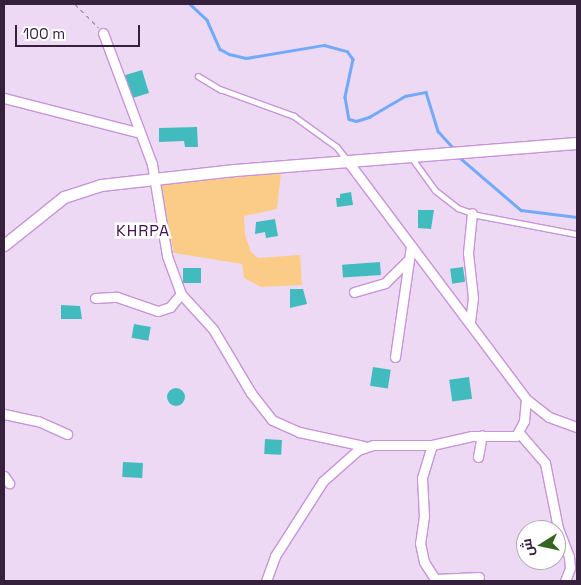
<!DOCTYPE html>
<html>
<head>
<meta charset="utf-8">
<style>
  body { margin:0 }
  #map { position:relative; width:581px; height:585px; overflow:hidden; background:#eed9f5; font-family:"Space Grotesk",Cairo,sans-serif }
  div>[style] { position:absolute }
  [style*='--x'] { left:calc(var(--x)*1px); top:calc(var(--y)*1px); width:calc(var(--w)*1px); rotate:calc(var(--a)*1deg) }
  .green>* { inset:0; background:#facc87 }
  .stream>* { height:2.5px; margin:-1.25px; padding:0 1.25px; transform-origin:1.25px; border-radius:1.25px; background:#71aafa }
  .building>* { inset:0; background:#42bbbe; transform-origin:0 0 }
  .round { border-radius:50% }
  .path>* { height:1px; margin-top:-0.5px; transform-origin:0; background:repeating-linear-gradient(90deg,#8a7591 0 4px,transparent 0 8px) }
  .roads { filter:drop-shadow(1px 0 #c794d8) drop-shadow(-1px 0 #c794d8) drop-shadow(0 1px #c794d8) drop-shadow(0 -1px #c794d8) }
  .service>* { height:4.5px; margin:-2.25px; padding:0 2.25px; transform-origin:2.25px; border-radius:2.25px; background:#fff }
  .minor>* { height:9px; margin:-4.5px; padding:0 4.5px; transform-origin:4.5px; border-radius:4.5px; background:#fff }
  .tertiary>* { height:11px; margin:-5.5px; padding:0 5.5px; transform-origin:5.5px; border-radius:5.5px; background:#fff }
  span { translate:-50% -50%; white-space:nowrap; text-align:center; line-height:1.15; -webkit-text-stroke:5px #fff; paint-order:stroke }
  .neighbourhood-label { font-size:16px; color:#40134e; letter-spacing:1px }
  .frame { position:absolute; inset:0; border:5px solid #35213c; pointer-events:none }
  .north { position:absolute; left:516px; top:520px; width:50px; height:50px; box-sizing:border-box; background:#fff; border:1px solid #aea6b1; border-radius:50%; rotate:260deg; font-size:14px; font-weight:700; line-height:20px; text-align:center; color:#35213c }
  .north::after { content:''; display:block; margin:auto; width:18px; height:22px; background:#356321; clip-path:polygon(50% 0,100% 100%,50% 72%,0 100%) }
  .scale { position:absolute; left:15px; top:25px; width:125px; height:22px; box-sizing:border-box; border:2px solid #35213c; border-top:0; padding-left:6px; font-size:15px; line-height:18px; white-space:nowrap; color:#35213c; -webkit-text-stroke:4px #fff; paint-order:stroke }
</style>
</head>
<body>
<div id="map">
  <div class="green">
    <i style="clip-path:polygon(281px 173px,277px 209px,244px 216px,245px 235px,251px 252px,258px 258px,300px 255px,302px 285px,261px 287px,244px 278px,242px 264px,174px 253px,160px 185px)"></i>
  </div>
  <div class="stream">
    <i style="--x:190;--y:4;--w:23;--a:43"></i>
    <i style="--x:207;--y:20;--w:32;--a:66"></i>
    <i style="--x:220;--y:49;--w:10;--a:29"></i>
    <i style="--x:229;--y:54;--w:17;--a:13"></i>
    <i style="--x:246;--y:58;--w:79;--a:-9.5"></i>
    <i style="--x:324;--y:45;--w:24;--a:15"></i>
    <i style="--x:347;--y:51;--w:10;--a:53"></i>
    <i style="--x:353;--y:59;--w:39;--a:102"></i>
    <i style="--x:345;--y:97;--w:22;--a:80"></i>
    <i style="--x:349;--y:119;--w:7;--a:16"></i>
    <i style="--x:356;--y:121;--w:14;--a:-17"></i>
    <i style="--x:369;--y:117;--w:42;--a:-30.3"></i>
    <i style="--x:405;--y:96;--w:21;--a:-11"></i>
    <i style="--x:426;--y:92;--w:41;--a:72.9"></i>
    <i style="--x:438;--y:131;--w:25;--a:48"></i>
    <i style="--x:459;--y:157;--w:82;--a:40.5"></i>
    <i style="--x:521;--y:210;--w:56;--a:7.1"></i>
  </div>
  <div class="building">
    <i style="left:142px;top:70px;width:24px;height:18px;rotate:73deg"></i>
    <i style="clip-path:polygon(197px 127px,198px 147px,185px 147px,184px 141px,159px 142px,159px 128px)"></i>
    <i style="clip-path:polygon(351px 192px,353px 205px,337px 207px,336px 198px,340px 198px,340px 194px)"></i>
    <i style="clip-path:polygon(418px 210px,434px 210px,431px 229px,418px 228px)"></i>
    <i style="clip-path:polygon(275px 219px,278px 236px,266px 238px,265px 232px,255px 234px,256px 222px)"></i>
    <i style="left:380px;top:262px;width:13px;height:38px;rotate:86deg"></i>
    <i style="left:463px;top:267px;width:15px;height:13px;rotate:82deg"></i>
    <i style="left:183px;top:268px;width:18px;height:15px"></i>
    <i style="clip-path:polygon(290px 289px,303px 289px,307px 304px,290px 308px)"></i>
    <i style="clip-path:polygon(61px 305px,80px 306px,82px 319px,61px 319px)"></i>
    <i style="left:134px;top:324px;width:17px;height:14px;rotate:10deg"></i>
    <i style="left:373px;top:367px;width:18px;height:19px;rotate:9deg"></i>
    <i style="left:469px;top:377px;width:22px;height:20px;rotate:82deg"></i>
    <i class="round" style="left:167px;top:388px;width:18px;height:18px"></i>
    <i style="left:265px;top:439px;width:17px;height:15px;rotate:3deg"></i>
    <i style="left:123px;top:462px;width:20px;height:15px;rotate:3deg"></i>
  </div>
  <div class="path">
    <i style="--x:75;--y:4;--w:33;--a:45"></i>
  </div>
  <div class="roads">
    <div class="service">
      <i style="--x:198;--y:76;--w:26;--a:31"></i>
      <i style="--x:220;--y:89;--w:79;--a:20"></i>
      <i style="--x:294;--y:116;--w:53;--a:35.8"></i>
      <i style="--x:337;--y:147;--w:16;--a:52"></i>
      <i style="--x:412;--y:158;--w:39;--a:54"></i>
      <i style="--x:435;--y:190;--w:29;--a:38"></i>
      <i style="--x:458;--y:208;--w:20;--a:20"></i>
      <i style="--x:477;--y:215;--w:102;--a:10.8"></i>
    </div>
    <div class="minor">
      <i style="--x:103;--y:33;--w:140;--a:69.5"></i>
      <i style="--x:152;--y:164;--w:93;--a:80.7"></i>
      <i style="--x:167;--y:256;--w:40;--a:69.8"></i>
      <i style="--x:181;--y:294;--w:47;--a:47.6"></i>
      <i style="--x:213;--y:329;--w:74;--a:59.3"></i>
      <i style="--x:251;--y:393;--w:34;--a:52"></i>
      <i style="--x:272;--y:420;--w:30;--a:24"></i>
      <i style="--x:299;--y:432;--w:66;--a:12.2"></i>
      <i style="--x:4;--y:98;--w:140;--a:14.4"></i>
      <i style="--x:349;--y:163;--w:295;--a:53.1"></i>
      <i style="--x:526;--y:399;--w:29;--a:38"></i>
      <i style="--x:549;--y:417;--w:30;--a:20"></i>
      <i style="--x:354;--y:292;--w:32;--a:-16"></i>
      <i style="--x:385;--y:283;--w:31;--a:-45"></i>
      <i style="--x:95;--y:298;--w:22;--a:-3"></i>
      <i style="--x:117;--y:297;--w:43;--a:18.9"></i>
      <i style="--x:158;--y:311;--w:13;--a:-18"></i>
      <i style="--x:170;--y:307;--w:17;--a:-50"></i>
      <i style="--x:470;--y:322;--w:24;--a:-83"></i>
      <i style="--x:473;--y:298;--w:45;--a:-96.3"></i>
      <i style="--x:468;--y:253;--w:40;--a:-84.3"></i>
      <i style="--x:395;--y:357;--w:112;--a:-81.8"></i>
      <i style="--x:4;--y:414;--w:35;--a:12"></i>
      <i style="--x:38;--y:421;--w:32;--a:24"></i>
      <i style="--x:520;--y:434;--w:38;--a:49"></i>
      <i style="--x:545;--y:463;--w:66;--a:78.7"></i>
      <i style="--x:558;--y:528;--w:31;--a:69"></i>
      <i style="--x:569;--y:557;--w:11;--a:85"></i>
      <i style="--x:570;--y:568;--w:14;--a:111"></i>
      <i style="--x:432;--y:445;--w:34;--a:107"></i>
      <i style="--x:422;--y:478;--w:38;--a:87"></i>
      <i style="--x:424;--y:516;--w:27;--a:98"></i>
      <i style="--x:420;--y:543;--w:19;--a:78"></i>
      <i style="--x:424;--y:562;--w:20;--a:57"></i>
      <i style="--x:435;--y:579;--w:44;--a:-2.6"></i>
      <i style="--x:478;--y:457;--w:22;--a:-80"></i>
      <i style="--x:4;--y:476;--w:9;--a:54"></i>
      <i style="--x:266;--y:581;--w:27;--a:-70"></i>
      <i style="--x:275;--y:556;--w:89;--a:-57.4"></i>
      <i style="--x:323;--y:481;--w:47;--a:-41.5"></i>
      <i style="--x:358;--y:450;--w:16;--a:-18"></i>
      <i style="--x:373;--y:445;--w:59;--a:0"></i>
      <i style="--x:432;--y:445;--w:41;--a:-12.7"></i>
      <i style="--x:472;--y:436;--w:44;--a:0"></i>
      <i style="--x:516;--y:436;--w:17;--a:-62"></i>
      <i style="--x:524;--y:421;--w:22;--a:-85"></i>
    </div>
    <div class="tertiary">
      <i style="--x:4;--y:245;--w:77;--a:-38.7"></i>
      <i style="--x:64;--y:197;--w:39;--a:-18"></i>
      <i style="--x:101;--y:185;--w:134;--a:-6.4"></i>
      <i style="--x:234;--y:170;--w:344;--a:-4.5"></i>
    </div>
  </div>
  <div class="neighbourhood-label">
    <span style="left:143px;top:231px">KHRPA</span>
  </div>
  <div class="frame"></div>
  <div class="north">ش</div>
  <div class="scale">100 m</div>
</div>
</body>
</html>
